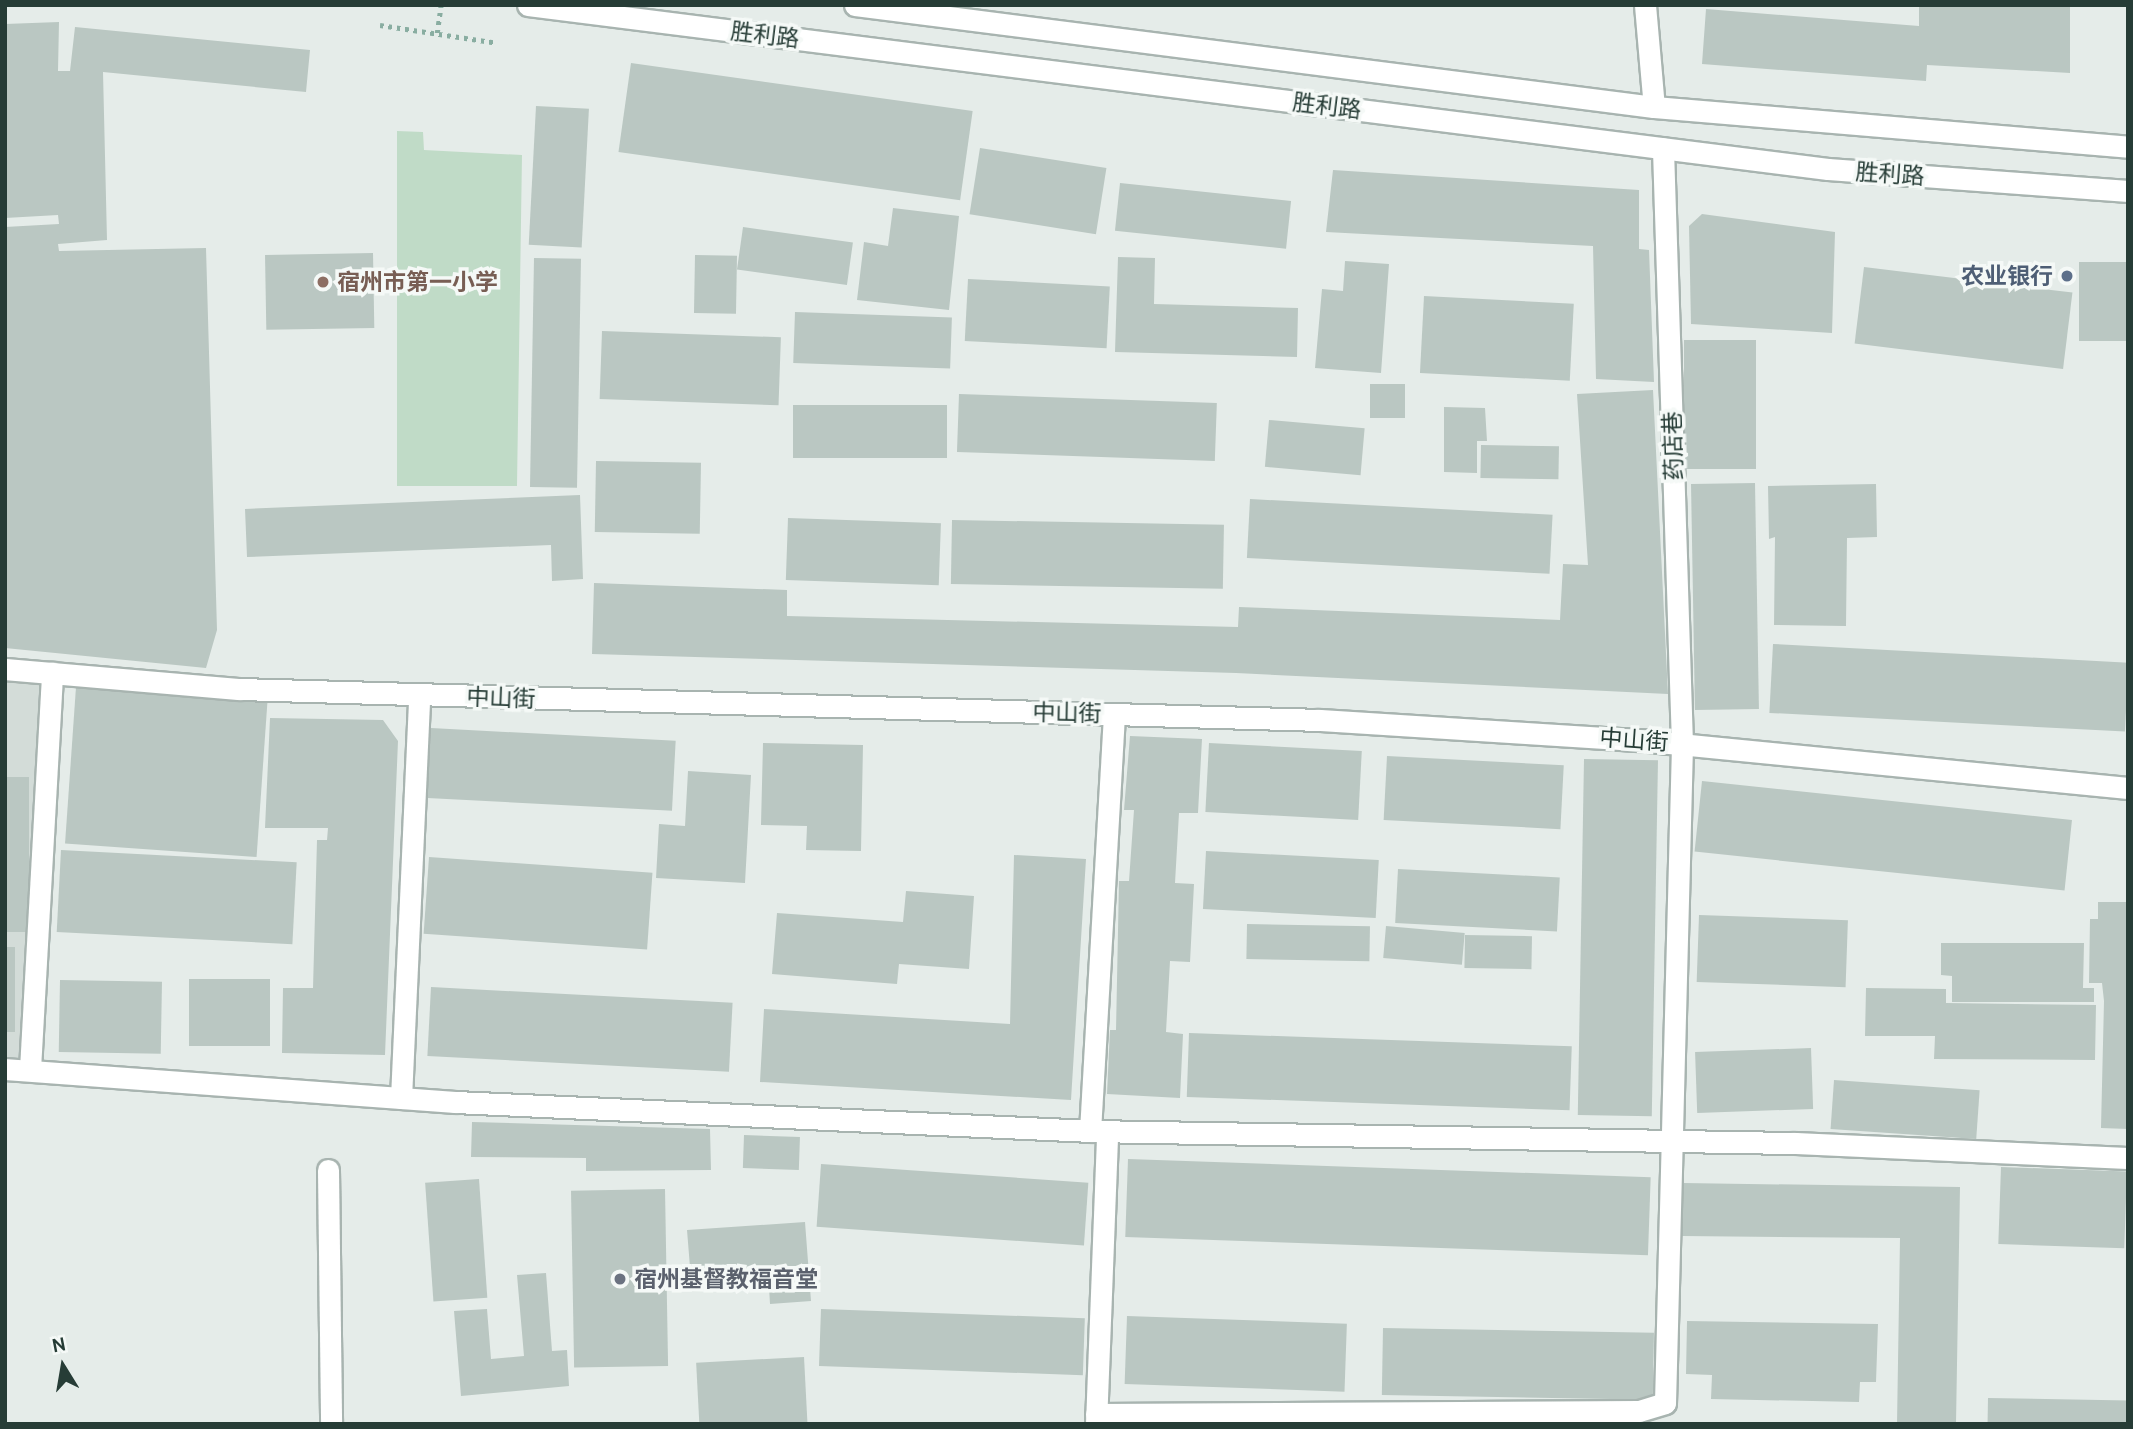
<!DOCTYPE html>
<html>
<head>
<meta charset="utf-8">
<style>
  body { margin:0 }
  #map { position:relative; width:2133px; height:1429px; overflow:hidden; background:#e5ece9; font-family:Cabin,"Noto Sans SC",sans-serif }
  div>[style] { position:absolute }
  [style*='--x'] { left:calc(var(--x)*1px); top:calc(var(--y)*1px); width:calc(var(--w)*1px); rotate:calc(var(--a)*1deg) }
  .built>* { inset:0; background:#d3dcd8 }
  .green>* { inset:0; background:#c0dbc7 }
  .building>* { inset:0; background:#bac7c2; transform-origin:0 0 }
  .path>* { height:4.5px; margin-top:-2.25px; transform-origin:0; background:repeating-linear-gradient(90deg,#89ada1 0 3.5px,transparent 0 8.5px) }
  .roads { filter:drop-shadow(2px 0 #a8b4b0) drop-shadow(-2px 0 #a8b4b0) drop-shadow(0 2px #a8b4b0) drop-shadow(0 -2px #a8b4b0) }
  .street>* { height:21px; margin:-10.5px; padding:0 10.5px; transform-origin:10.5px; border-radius:10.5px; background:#fff }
  .secondary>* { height:21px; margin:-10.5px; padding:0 10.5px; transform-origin:10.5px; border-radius:10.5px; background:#fff }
  .dots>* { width:19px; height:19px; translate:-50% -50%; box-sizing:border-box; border:4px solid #f5f9f7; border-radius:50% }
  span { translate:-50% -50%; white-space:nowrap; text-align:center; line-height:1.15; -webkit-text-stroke:7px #f5f9f7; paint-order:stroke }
  .street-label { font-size:23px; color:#263c36 }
  .service-label { font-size:23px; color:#4e5e75; font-weight:700 }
  .right { translate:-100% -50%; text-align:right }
  .education-label { font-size:23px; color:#785e54; font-weight:700 }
  .left { translate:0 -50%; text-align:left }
  .worship-label { font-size:23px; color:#5b616d; font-weight:700 }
  .frame { position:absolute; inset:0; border:7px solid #263c36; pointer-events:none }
  .north { position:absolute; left:28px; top:1331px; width:70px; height:70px; -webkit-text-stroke:5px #f5f9f7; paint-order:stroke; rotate:349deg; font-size:19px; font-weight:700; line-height:28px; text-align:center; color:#263c36 }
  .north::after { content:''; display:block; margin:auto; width:24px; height:32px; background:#263c36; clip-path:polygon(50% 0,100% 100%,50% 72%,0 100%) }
</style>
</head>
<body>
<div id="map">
  <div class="built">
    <i style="clip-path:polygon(5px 669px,52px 673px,30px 1069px,5px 1069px)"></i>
  </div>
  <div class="green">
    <i style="clip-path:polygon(397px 131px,423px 132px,424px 150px,522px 155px,517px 486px,397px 486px)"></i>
  </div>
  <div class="building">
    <i style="clip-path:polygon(1919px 5px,2070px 5px,2070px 73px,1927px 65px,1926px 81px,1702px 64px,1706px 9px,1919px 26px)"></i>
    <i style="clip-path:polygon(59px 22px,58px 71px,70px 71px,75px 27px,310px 50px,306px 92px,103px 72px,107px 240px,58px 244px,59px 251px,206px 248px,217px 630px,206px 668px,5px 648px,5px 227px,59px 224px,58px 215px,5px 218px,5px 24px)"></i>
    <i style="left:631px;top:63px;width:345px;height:90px;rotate:8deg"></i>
    <i style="left:536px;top:106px;width:53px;height:139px;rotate:3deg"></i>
    <i style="left:980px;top:148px;width:128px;height:67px;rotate:9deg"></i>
    <i style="clip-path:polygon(1333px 170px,1639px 190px,1639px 249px,1649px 250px,1654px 382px,1596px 379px,1593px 246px,1326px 232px)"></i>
    <i style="left:1120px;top:183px;width:172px;height:48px;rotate:6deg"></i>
    <i style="clip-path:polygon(893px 208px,959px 216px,949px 310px,857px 300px,864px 242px,888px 246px)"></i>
    <i style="clip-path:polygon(1702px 214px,1835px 232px,1832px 333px,1691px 324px,1689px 226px)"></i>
    <i style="left:743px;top:227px;width:111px;height:43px;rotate:8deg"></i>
    <i style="left:373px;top:253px;width:75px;height:108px;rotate:89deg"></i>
    <i style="left:695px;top:255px;width:42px;height:58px;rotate:1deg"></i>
    <i style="clip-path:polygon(1118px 257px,1155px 258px,1154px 304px,1298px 308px,1297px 357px,1115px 352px)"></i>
    <i style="left:534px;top:258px;width:47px;height:229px;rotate:1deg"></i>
    <i style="clip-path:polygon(1345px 261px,1389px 264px,1381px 373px,1315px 368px,1322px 289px,1343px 291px)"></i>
    <i style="left:2128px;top:262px;width:79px;height:49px;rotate:90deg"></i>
    <i style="left:1864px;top:267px;width:210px;height:77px;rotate:7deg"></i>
    <i style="left:968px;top:279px;width:142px;height:62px;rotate:3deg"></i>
    <i style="left:1424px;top:296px;width:150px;height:77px;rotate:3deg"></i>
    <i style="left:795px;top:312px;width:157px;height:51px;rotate:2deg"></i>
    <i style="left:602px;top:331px;width:179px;height:68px;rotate:2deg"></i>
    <i style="left:1756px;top:340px;width:129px;height:72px;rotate:90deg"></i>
    <i style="left:1405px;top:384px;width:34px;height:35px;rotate:90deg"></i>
    <i style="clip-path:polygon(1653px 390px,1668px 694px,1236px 673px,592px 654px,594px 583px,787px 590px,787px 616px,1238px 627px,1239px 607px,1560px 620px,1563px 564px,1588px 565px,1577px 394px)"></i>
    <i style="left:959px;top:394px;width:258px;height:58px;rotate:2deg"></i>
    <i style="left:793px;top:405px;width:154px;height:53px"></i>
    <i style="clip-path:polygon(1444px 407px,1485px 408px,1487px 441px,1477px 441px,1477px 473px,1444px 472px)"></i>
    <i style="left:1269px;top:420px;width:96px;height:47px;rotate:5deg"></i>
    <i style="left:1481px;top:445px;width:78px;height:33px;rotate:1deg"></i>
    <i style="left:596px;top:461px;width:105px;height:71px;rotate:1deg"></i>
    <i style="left:1755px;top:483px;width:226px;height:64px;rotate:89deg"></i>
    <i style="clip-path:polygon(1876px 484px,1877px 537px,1847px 538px,1846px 626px,1774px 625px,1775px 537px,1769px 539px,1768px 486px)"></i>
    <i style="clip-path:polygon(580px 495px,583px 579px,552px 581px,551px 545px,247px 557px,245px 509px)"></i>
    <i style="left:1250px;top:499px;width:303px;height:59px;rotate:3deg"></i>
    <i style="left:788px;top:518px;width:153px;height:62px;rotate:2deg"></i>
    <i style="left:952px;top:520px;width:272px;height:64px;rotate:1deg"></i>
    <i style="left:1773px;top:644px;width:356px;height:69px;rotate:3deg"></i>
    <i style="left:76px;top:687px;width:192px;height:157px;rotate:4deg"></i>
    <i style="clip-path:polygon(270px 718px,383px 720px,398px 741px,385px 1055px,282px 1053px,283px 988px,313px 988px,317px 840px,327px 840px,328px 828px,265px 828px)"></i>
    <i style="left:431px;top:728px;width:245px;height:70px;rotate:3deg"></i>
    <i style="clip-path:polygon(1130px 736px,1202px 739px,1198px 813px,1179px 813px,1175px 883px,1194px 884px,1190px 962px,1170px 961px,1166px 1032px,1183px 1034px,1180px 1098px,1107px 1094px,1110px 1030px,1116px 1030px,1119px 881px,1129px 881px,1134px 810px,1124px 810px)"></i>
    <i style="clip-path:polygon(763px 743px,863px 745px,861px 851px,806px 850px,807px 826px,761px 825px)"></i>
    <i style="left:1209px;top:743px;width:153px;height:69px;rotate:3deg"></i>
    <i style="left:1387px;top:756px;width:177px;height:64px;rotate:3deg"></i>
    <i style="left:1584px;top:759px;width:74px;height:356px;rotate:1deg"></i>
    <i style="clip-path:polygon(688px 771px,751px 775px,745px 883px,656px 878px,659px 824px,685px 826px)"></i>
    <i style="left:5px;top:777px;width:24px;height:155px"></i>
    <i style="left:1702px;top:781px;width:372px;height:71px;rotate:6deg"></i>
    <i style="left:61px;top:850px;width:236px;height:82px;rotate:3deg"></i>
    <i style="left:1206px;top:851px;width:173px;height:58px;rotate:3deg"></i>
    <i style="clip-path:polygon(1014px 855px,1086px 859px,1071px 1100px,760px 1082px,764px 1009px,1010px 1024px)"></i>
    <i style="left:429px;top:857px;width:224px;height:77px;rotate:4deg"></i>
    <i style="left:1398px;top:869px;width:162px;height:54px;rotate:3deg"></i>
    <i style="clip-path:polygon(906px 891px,974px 896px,969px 969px,899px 964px,897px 984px,772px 974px,777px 913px,903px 922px)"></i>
    <i style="clip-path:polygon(2098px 902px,2128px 902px,2128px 1129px,2101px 1128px,2104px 1001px,2102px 983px,2089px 983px,2090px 919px,2098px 919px)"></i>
    <i style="left:1699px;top:915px;width:149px;height:67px;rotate:2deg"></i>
    <i style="left:1247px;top:924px;width:123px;height:35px;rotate:1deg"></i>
    <i style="left:1386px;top:926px;width:79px;height:32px;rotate:5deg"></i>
    <i style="left:1465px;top:935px;width:67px;height:33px;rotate:1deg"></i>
    <i style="clip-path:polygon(1941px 943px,2084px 943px,2083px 988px,2094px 988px,2094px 1002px,1952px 1002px,1952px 976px,1941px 975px)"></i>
    <i style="left:5px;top:947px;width:10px;height:85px"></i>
    <i style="left:189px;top:979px;width:81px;height:67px"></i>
    <i style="left:60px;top:980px;width:102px;height:72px;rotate:1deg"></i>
    <i style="left:431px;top:987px;width:302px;height:69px;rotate:3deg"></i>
    <i style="clip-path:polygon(1866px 988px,1946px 989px,1946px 1003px,2096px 1005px,2095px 1060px,1934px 1059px,1935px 1036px,1865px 1036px)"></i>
    <i style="left:1189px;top:1033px;width:383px;height:64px;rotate:2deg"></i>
    <i style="left:1811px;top:1048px;width:61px;height:116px;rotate:88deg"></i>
    <i style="left:1834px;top:1080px;width:146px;height:49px;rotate:4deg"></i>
    <i style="clip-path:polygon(472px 1122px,710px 1129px,711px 1170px,586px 1171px,586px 1158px,471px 1157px)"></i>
    <i style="left:744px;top:1135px;width:56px;height:33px;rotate:2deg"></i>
    <i style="left:1128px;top:1159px;width:523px;height:78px;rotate:2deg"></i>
    <i style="left:821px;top:1164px;width:268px;height:63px;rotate:4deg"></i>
    <i style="left:2001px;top:1167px;width:126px;height:77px;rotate:2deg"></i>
    <i style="left:479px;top:1179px;width:119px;height:54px;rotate:86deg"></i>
    <i style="clip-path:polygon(1683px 1183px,1960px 1187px,1956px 1424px,1897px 1424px,1900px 1238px,1682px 1236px)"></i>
    <i style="left:665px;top:1189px;width:177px;height:94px;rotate:89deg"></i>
    <i style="clip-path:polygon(805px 1222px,811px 1301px,770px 1304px,769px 1287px,692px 1292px,687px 1230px)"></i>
    <i style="clip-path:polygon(546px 1273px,552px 1351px,567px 1350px,569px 1386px,461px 1396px,454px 1311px,487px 1309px,491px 1359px,524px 1356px,517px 1275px)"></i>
    <i style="left:821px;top:1309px;width:264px;height:57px;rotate:2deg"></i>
    <i style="left:1127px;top:1316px;width:220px;height:68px;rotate:2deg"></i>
    <i style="clip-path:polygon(1687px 1321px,1878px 1324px,1876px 1382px,1860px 1382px,1859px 1402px,1711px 1399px,1712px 1375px,1686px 1374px)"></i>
    <i style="left:1383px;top:1328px;width:271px;height:67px;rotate:1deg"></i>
    <i style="left:804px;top:1357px;width:67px;height:108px;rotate:87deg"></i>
    <i style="left:1988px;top:1398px;width:140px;height:26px;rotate:1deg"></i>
  </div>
  <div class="path">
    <i style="--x:380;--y:25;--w:118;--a:8.7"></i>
    <i style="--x:437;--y:33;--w:28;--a:-82"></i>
  </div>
  <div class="roads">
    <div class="street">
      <i style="--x:1645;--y:5;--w:102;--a:85"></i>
      <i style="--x:5;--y:669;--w:235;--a:4.9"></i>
      <i style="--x:239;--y:689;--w:1080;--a:1.64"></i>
      <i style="--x:1319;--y:720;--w:331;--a:3.6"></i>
      <i style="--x:1649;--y:741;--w:481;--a:5.6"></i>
      <i style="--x:5;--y:1069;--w:451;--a:4.2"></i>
      <i style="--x:455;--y:1102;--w:636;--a:2.61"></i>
      <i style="--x:1090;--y:1131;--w:705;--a:0.98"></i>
      <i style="--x:1795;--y:1143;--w:333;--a:2.6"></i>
      <i style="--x:30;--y:1069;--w:397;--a:-86.8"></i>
      <i style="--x:401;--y:1098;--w:403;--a:-87.4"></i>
      <i style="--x:1090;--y:1131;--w:417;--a:-86.7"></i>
      <i style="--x:328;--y:1170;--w:254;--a:89.3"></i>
      <i style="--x:1096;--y:1414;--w:543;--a:-0.32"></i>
      <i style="--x:1639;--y:1411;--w:27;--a:-17"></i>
      <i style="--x:1665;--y:1403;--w:659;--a:-88.52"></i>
      <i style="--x:1682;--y:744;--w:596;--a:-91.83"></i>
      <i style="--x:1096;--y:1424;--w:293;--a:-87.8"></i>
    </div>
    <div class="secondary">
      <i style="--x:528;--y:5;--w:1310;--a:7.19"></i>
      <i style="--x:1828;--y:169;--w:301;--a:4.2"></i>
      <i style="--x:855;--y:5;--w:805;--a:7.28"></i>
      <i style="--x:1654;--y:107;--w:476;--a:4.8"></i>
    </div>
  </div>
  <div class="dots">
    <i style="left:2067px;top:276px;background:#5c6f8a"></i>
    <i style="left:323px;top:282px;background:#8d6e63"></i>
    <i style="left:620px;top:1279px;background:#6b7280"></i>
  </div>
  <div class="street-label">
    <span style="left:765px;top:35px;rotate:7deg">胜利路</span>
    <span style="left:1327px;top:106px;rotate:7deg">胜利路</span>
    <span style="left:1890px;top:174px;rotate:4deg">胜利路</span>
    <span style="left:1673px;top:446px;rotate:-92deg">药店巷</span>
    <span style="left:501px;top:698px;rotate:2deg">中山街</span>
    <span style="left:1067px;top:713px;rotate:1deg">中山街</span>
    <span style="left:1634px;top:740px;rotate:4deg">中山街</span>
  </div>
  <div class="service-label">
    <span class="right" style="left:2053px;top:276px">农业银行</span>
  </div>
  <div class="education-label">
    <span class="left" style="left:337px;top:282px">宿州市第一小学</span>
  </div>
  <div class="worship-label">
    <span class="left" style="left:634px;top:1279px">宿州基督教福音堂</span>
  </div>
  <div class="frame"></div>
  <div class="north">N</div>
</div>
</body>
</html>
